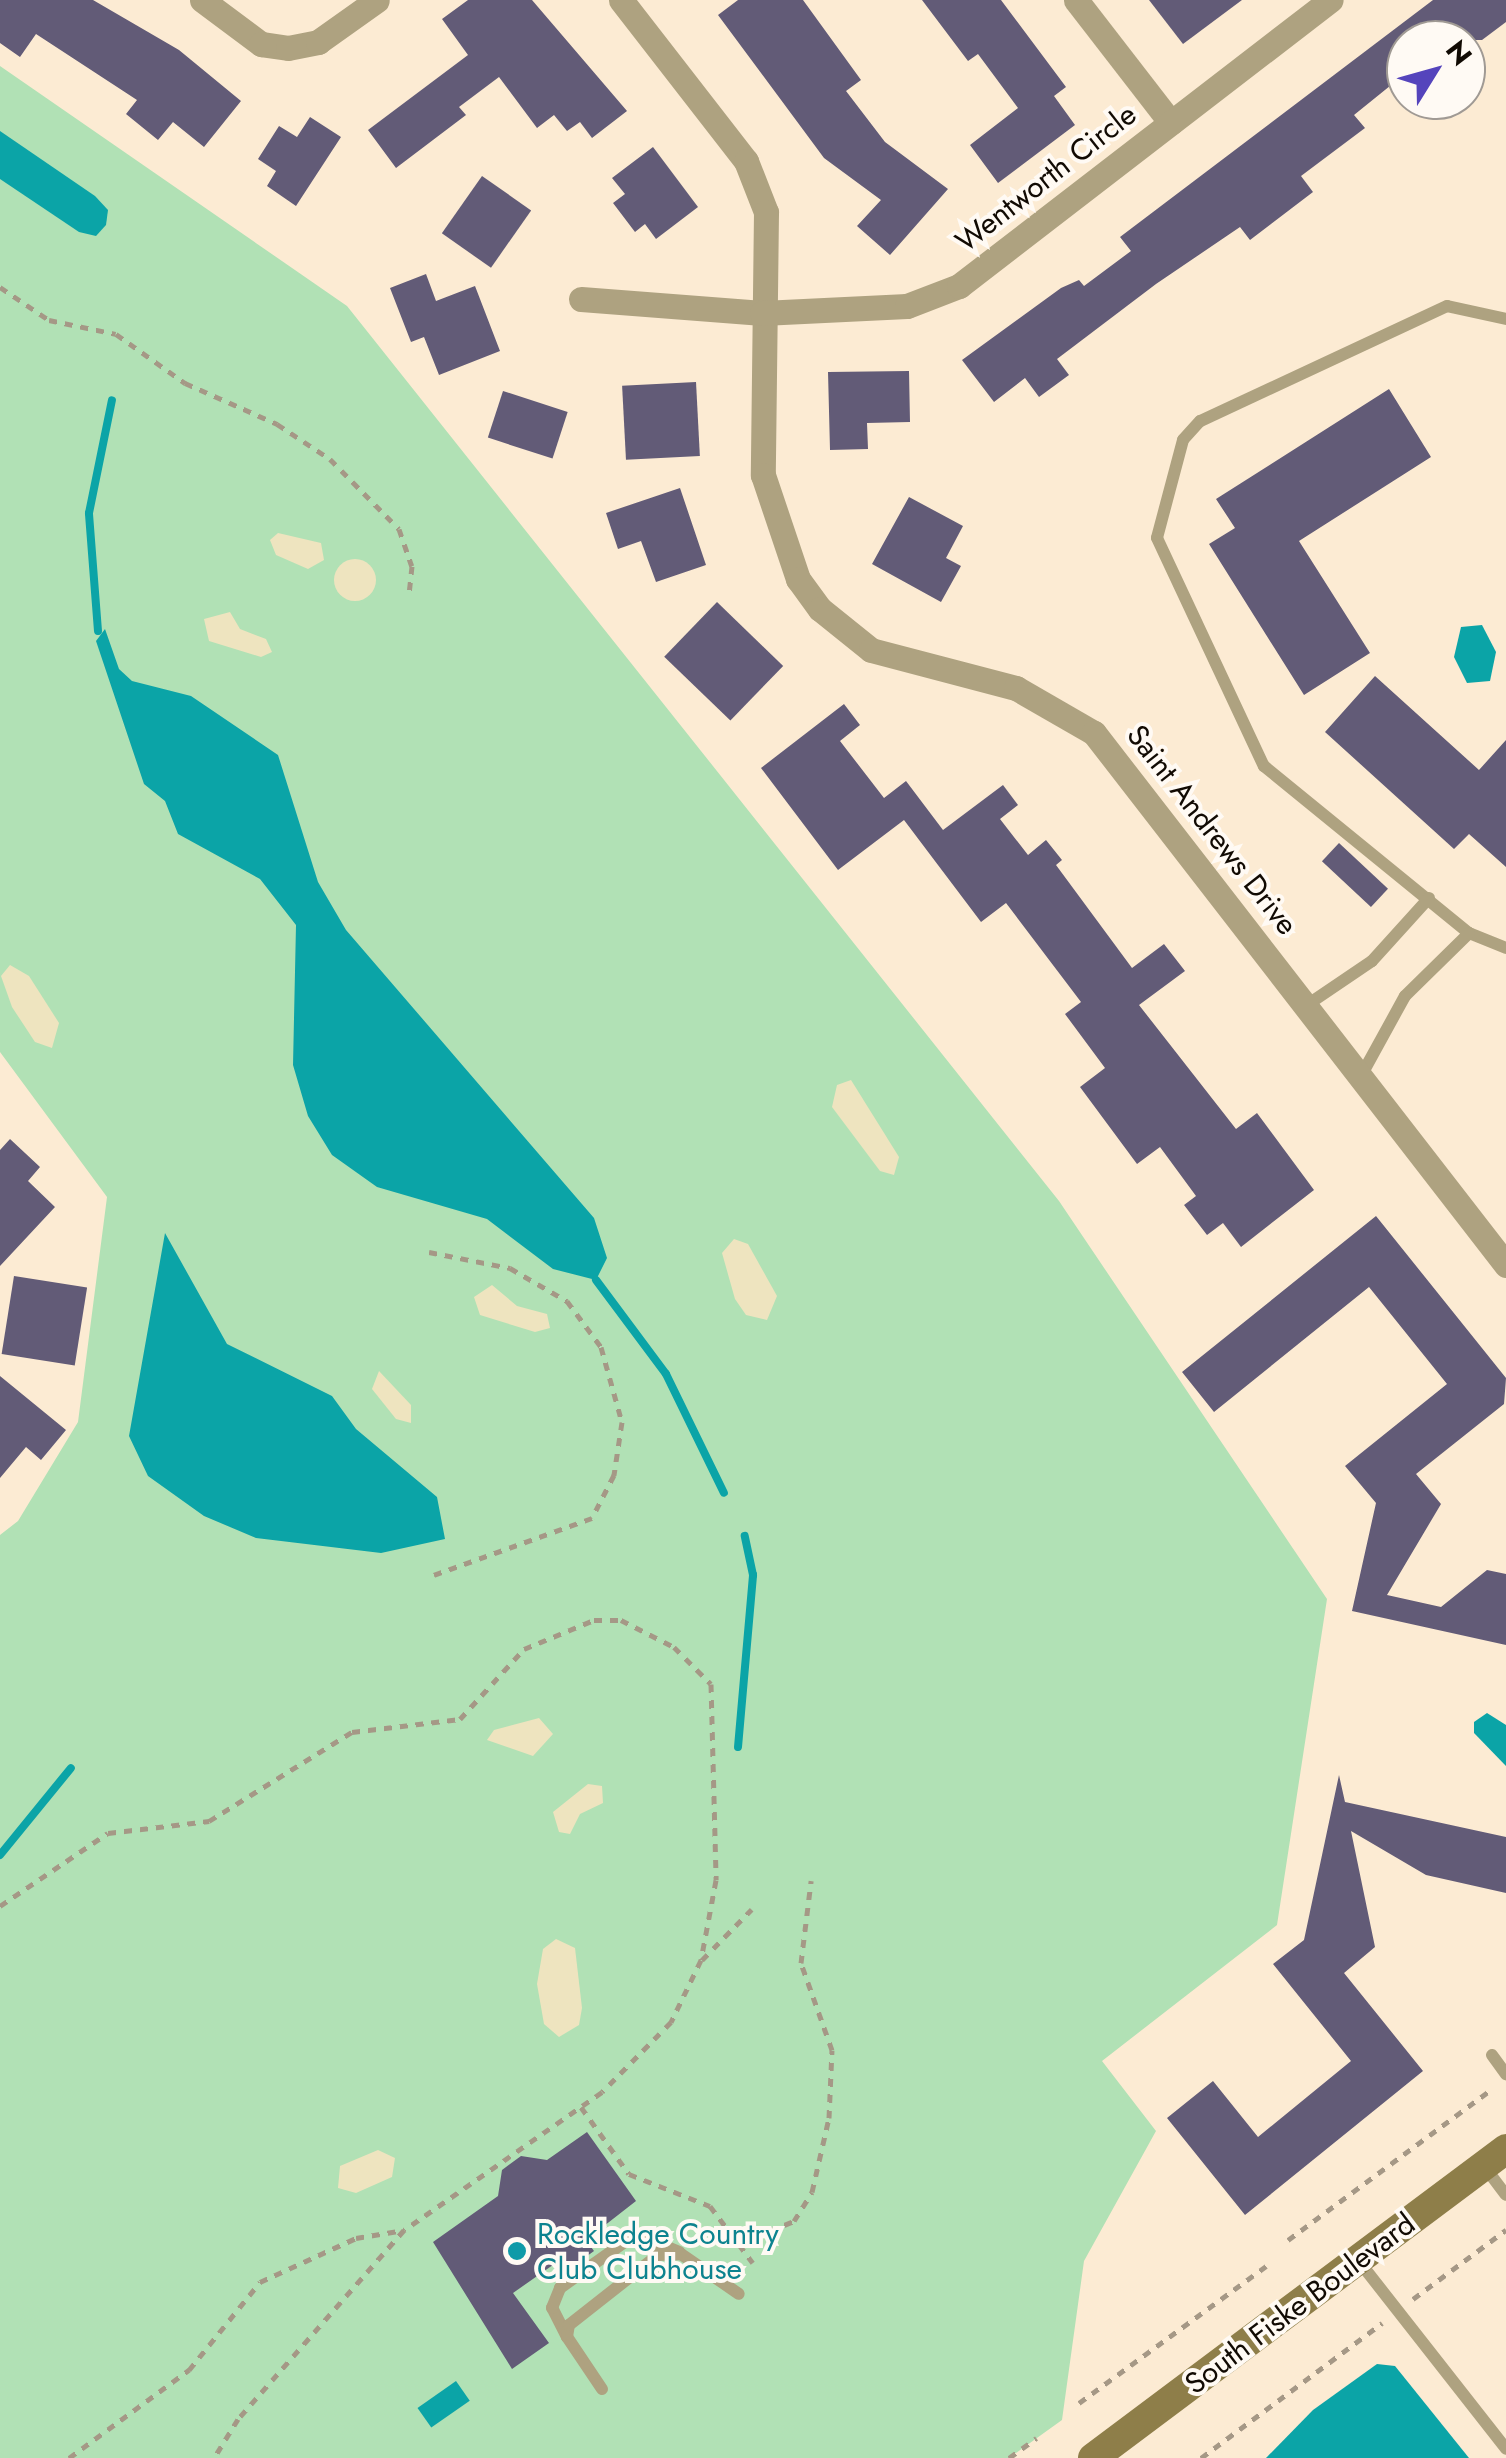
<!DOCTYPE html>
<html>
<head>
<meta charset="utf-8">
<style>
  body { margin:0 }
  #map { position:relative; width:1506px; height:2458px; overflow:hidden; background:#fcebd3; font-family:Jost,sans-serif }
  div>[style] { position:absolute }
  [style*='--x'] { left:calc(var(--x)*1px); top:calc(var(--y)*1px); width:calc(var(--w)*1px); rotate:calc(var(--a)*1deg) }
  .green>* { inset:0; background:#b1e1b5 }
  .sand>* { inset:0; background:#eee4bf }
  .round { border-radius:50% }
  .water>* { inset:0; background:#0ba4a7; transform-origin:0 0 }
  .stream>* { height:8px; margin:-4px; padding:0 4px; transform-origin:4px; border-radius:4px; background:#0ba4a7 }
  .building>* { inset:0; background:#625b77; transform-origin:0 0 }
  .path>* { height:5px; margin-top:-2.5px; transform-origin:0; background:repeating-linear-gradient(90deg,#a59886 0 8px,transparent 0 16px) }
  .lane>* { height:12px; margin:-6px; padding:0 6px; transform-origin:6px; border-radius:6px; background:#aea280 }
  .street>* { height:25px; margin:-12.5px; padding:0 12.5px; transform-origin:12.5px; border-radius:12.5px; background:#aea280 }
  .secondary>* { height:30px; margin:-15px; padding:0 15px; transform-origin:15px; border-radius:15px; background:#8e7e49 }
  .dots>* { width:28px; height:28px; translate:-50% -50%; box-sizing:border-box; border:5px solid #fffaf4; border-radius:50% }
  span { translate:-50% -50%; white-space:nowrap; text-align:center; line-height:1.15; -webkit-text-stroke:8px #fffaf4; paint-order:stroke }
  .street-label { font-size:30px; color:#110a03 }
  .culture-label { font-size:30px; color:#0d838f }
  .left { translate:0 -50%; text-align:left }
  .north { position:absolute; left:1386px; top:20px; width:100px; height:100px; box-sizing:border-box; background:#fffaf4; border:2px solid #a09a94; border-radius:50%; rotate:53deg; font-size:28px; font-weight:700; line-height:40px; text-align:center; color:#110a03 }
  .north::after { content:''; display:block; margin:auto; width:35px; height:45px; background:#5544bc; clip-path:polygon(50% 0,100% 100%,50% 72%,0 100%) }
</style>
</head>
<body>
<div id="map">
  <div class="green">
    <i style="clip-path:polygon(0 66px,347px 306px,1059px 1201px,1327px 1599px,1277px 1925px,1102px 2061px,1156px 2131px,1084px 2261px,1062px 2420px,1009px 2458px,0 2458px,0 1535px,18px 1521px,78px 1422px,107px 1197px,0 1052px)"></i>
  </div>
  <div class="sand">
    <i style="clip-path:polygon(278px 533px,321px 543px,324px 560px,308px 569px,276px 555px,270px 540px)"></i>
    <i class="round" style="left:334px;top:559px;width:42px;height:42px"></i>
    <i style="clip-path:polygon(230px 612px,240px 629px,266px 639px,272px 652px,261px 657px,209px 641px,204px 619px)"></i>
    <i style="clip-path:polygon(10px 965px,29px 976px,59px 1023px,52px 1048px,35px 1042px,12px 1007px,1px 976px)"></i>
    <i style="clip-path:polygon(851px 1080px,899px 1157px,894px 1175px,880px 1171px,832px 1107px,837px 1085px)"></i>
    <i style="clip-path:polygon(734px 1239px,748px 1244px,777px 1296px,767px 1320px,746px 1315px,735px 1299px,722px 1253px)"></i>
    <i style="clip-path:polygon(492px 1285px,517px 1306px,547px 1314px,550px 1328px,535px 1332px,480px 1315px,474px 1297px)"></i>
    <i style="clip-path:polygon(379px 1371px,411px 1405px,411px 1423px,396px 1419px,372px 1389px)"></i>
    <i style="clip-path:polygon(539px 1718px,553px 1734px,533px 1756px,487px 1740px,494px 1730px)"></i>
    <i style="clip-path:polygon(588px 1784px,602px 1786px,603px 1803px,580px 1814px,570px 1834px,559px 1832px,553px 1812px)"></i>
    <i style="clip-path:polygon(556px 1939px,575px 1948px,582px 2008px,579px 2025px,559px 2037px,544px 2024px,537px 1984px,543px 1949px)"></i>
    <i style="clip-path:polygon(378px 2150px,395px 2158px,392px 2177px,356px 2193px,338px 2188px,340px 2166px)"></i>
  </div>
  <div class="water">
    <i style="clip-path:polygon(0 131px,95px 196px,108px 210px,106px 225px,96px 236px,79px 232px,0 179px)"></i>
    <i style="clip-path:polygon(1482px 625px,1496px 652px,1490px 681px,1467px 683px,1454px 657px,1461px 627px)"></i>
    <i style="clip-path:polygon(105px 629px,119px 669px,132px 681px,191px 696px,278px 755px,318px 882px,346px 930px,594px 1218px,607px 1258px,596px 1280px,553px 1269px,487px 1219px,377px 1187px,332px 1155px,308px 1116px,293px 1065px,296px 925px,260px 879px,178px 834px,165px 801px,144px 784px,96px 641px)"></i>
    <i style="clip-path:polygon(165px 1233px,227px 1344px,332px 1396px,356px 1429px,437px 1497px,445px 1539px,381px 1553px,256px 1538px,204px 1516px,148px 1476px,129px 1436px)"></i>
    <i style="clip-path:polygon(1487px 1713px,1506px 1725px,1506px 1766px,1474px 1733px,1474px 1722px)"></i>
    <i style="clip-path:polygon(1377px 2364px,1395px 2366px,1469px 2458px,1266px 2458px,1313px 2410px)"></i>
    <i style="left:456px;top:2381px;width:24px;height:47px;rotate:55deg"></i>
  </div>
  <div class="stream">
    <i style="--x:98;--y:631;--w:118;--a:-94.4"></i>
    <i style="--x:89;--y:513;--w:115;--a:-78.5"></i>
    <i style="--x:596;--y:1280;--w:117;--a:53.3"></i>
    <i style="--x:666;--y:1374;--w:132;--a:64"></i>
    <i style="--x:738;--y:1747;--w:173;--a:-85"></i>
    <i style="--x:753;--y:1575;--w:40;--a:-102"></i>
    <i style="--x:0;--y:1855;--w:112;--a:-50.8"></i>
  </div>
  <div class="building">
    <i style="clip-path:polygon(0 0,93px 0,179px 50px,241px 101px,204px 147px,173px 122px,158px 140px,126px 114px,137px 100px,36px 34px,20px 57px,0 43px)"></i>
    <i style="clip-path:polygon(468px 0,532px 0,627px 111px,592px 138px,580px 122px,567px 131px,554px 115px,537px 128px,499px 77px,459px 107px,466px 115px,396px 168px,368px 130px,468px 55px,442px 19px)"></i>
    <i style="clip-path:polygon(738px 0,803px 0,861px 80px,846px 91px,885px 142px,948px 189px,890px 255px,857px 226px,881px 200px,824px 158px,718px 15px)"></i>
    <i style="clip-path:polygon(922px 0,1001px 0,1066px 87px,1054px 96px,1075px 125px,998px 183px,970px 145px,1018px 108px,978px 54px,968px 61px)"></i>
    <i style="clip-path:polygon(1149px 0,1242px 0,1183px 44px)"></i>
    <i style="clip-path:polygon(1433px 0,1506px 0,1506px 22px,1482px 40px,1406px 40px,1406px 73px,1354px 115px,1365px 128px,1301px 176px,1313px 192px,1250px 240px,1240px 227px,1156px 284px,1057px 359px,1069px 375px,1039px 397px,1025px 378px,994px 402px,962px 360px,1061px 288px,1079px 280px,1084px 286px,1131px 251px,1120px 237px)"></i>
    <i style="clip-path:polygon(310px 117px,341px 137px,296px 206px,267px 186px,276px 171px,258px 159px,279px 126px,297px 137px)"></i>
    <i style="clip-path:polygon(653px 147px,698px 207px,656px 239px,645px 224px,635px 232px,613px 203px,625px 194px,612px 178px)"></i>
    <i style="left:482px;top:176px;width:60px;height:70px;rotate:35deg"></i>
    <i style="clip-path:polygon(426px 274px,436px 301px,475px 286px,500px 351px,439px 375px,424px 337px,411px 342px,390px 288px)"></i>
    <i style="clip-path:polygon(909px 371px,910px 422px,867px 423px,868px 449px,830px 450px,828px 372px)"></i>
    <i style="left:696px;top:382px;width:74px;height:74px;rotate:87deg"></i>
    <i style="clip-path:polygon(1389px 389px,1431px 457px,1299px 541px,1370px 653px,1304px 695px,1209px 544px,1235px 528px,1216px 499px)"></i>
    <i style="left:503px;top:391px;width:68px;height:49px;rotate:18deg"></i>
    <i style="clip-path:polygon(680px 488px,706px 565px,656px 582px,641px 541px,618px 549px,606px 513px)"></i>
    <i style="clip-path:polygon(909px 497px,963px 526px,946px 558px,961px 566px,941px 602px,872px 564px)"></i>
    <i style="left:717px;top:602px;width:92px;height:76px;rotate:44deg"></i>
    <i style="clip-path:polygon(1375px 676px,1479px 770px,1506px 740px,1506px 867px,1469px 834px,1454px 849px,1325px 732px)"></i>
    <i style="clip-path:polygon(844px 704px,860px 725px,840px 741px,884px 798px,906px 781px,943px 830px,1003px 785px,1018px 805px,1000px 819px,1028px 855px,1046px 840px,1062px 860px,1056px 865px,1132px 968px,1164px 944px,1185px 971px,1139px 1005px,1236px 1129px,1257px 1113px,1314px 1190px,1241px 1247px,1223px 1223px,1207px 1235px,1184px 1205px,1196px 1196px,1160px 1147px,1137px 1164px,1080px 1087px,1105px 1068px,1065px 1014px,1081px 1002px,1006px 903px,981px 922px,904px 820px,838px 870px,761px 768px)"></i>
    <i style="left:1339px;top:843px;width:67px;height:25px;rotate:43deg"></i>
    <i style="clip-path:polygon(10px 1139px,40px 1167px,28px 1181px,55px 1207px,0 1266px,0 1150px)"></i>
    <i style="clip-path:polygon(1376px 1216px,1506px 1378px,1504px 1404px,1416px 1474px,1441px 1504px,1387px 1595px,1441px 1607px,1487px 1570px,1506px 1574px,1506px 1645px,1352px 1611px,1376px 1503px,1345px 1466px,1447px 1384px,1369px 1287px,1214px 1412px,1182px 1372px)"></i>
    <i style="left:14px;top:1276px;width:74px;height:79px;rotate:9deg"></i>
    <i style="clip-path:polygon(0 1376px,66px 1430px,41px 1460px,26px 1447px,0 1478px)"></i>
    <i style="clip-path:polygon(1339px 1775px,1345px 1802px,1506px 1837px,1506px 1893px,1426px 1875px,1351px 1831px,1375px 1947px,1344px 1973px,1423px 2071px,1245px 2215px,1167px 2118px,1213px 2081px,1258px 2137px,1351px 2061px,1273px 1964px,1304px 1940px)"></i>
    <i style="clip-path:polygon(587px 2132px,636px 2201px,586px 2240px,594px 2251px,568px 2270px,560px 2260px,513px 2293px,549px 2343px,512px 2369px,433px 2242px,498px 2196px,502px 2170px,521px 2156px,547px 2160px)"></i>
  </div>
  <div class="path">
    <i style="--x:0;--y:287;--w:59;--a:34"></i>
    <i style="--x:49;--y:320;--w:68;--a:11.8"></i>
    <i style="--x:116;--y:334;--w:85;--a:35.4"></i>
    <i style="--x:185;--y:383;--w:101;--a:24"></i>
    <i style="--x:277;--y:424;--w:64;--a:33.4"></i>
    <i style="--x:330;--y:459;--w:98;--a:45.4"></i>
    <i style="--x:399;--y:529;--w:39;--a:71"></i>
    <i style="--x:412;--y:566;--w:30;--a:96"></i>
    <i style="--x:429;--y:1252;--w:83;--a:11.2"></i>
    <i style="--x:510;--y:1268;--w:66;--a:30.1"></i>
    <i style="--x:567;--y:1301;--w:57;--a:53.5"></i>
    <i style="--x:601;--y:1347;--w:78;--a:74.4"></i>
    <i style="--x:622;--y:1422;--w:54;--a:98.6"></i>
    <i style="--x:614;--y:1475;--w:48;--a:117.1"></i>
    <i style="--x:592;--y:1518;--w:168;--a:160.2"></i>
    <i style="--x:0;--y:1906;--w:130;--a:-34.1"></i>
    <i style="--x:108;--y:1833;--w:102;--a:-6.8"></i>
    <i style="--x:209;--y:1821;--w:168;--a:-31.9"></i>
    <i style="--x:352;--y:1732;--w:109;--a:-6.9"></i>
    <i style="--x:460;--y:1719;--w:95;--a:-47.6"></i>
    <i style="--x:524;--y:1649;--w:76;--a:-22.5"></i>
    <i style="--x:594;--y:1620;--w:27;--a:0"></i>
    <i style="--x:621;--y:1620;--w:59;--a:27"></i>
    <i style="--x:674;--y:1647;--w:52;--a:45"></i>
    <i style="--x:711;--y:1684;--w:196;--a:88.5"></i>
    <i style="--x:716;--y:1880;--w:81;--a:100.6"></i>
    <i style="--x:701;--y:1960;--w:69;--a:115.8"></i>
    <i style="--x:671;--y:2022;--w:98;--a:134.6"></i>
    <i style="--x:602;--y:2092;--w:241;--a:145.1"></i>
    <i style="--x:404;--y:2230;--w:252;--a:131.3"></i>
    <i style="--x:238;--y:2419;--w:46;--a:121.6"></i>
    <i style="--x:702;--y:1960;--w:71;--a:-45.6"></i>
    <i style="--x:581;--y:2107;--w:82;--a:54.4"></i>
    <i style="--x:629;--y:2174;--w:87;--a:21.6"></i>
    <i style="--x:710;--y:2206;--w:71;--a:53"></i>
    <i style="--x:1288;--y:2240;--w:252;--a:-36.5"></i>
    <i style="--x:740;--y:2243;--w:58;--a:-22.2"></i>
    <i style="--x:794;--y:2221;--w:34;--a:-58"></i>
    <i style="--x:812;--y:2192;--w:76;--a:-77.1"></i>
    <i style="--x:829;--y:2118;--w:68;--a:-87.5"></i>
    <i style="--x:832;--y:2050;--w:92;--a:-109.6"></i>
    <i style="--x:801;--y:1963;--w:83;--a:-83"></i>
    <i style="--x:1413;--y:2299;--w:116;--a:-36.6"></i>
    <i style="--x:1079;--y:2403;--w:232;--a:-36.2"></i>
    <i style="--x:69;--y:2458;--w:149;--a:-36.3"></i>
    <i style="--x:189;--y:2370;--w:113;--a:-51.1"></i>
    <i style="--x:260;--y:2282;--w:106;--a:-24.6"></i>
    <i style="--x:356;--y:2238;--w:49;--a:-9.5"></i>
    <i style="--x:1009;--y:2458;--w:34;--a:-36"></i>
    <i style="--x:1201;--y:2458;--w:226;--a:-36.7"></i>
  </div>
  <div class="lane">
    <i style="--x:1506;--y:319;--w:60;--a:-167.6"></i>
    <i style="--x:1447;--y:306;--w:272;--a:155"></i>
    <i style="--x:1200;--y:421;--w:25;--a:132"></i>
    <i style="--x:1183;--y:440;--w:101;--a:104.9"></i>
    <i style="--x:1157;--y:538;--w:252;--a:64.9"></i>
    <i style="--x:1264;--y:766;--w:264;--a:39.2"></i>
    <i style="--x:1469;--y:933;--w:40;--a:22"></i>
    <i style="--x:1307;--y:1005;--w:78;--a:-34.1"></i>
    <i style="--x:1372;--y:961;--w:85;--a:-47.9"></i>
    <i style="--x:1361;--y:1076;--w:91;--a:-61.2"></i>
    <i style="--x:1405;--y:996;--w:90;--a:-44.5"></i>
    <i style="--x:1492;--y:2055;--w:24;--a:54"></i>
    <i style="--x:1484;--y:2166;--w:36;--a:53"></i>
    <i style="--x:1358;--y:2260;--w:240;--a:51.9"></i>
    <i style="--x:567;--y:2337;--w:33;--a:-117"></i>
    <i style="--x:552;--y:2308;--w:22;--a:-68"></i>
    <i style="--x:560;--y:2288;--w:93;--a:-35.4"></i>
    <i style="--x:636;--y:2234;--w:47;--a:22.7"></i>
    <i style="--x:602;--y:2389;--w:63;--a:-123.9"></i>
    <i style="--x:567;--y:2337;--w:12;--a:-81"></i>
    <i style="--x:569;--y:2325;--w:113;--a:-38.2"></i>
    <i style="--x:658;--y:2255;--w:23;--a:-2"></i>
    <i style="--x:681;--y:2254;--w:70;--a:34.6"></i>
  </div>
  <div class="street">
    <i style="--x:202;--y:0;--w:74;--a:36.7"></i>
    <i style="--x:261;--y:44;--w:27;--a:8"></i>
    <i style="--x:288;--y:48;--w:31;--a:-11"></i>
    <i style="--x:318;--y:42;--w:72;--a:-35.4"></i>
    <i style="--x:621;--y:0;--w:204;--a:52.2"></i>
    <i style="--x:746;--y:161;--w:55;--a:68.6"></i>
    <i style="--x:766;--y:212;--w:263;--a:90.7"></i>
    <i style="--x:763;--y:475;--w:110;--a:71.4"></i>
    <i style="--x:798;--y:579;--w:37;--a:54"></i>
    <i style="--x:820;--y:609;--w:65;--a:38.8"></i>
    <i style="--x:871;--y:650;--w:150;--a:14.7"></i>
    <i style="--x:1016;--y:688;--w:90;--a:30"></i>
    <i style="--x:1094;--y:733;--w:673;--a:52.24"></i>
    <i style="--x:1076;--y:0;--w:155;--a:52.3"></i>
    <i style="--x:581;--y:299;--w:182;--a:4.4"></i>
    <i style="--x:762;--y:313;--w:145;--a:-2.8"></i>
    <i style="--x:907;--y:306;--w:56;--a:-21"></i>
    <i style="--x:959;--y:286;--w:469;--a:-37.6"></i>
  </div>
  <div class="secondary">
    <i style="--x:1093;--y:2458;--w:516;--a:-36.8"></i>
  </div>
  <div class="dots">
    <i style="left:517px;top:2251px;background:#0f9aa8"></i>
  </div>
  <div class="street-label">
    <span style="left:1046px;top:178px;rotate:-38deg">Wentworth Circle</span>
    <span style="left:1212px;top:830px;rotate:52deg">Saint Andrews Drive</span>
    <span style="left:1300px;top:2304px;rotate:-37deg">South Fiske Boulevard</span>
  </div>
  <div class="culture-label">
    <span class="left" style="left:537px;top:2251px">Rockledge Country<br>Club Clubhouse</span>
  </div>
  <div class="north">N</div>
</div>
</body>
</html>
